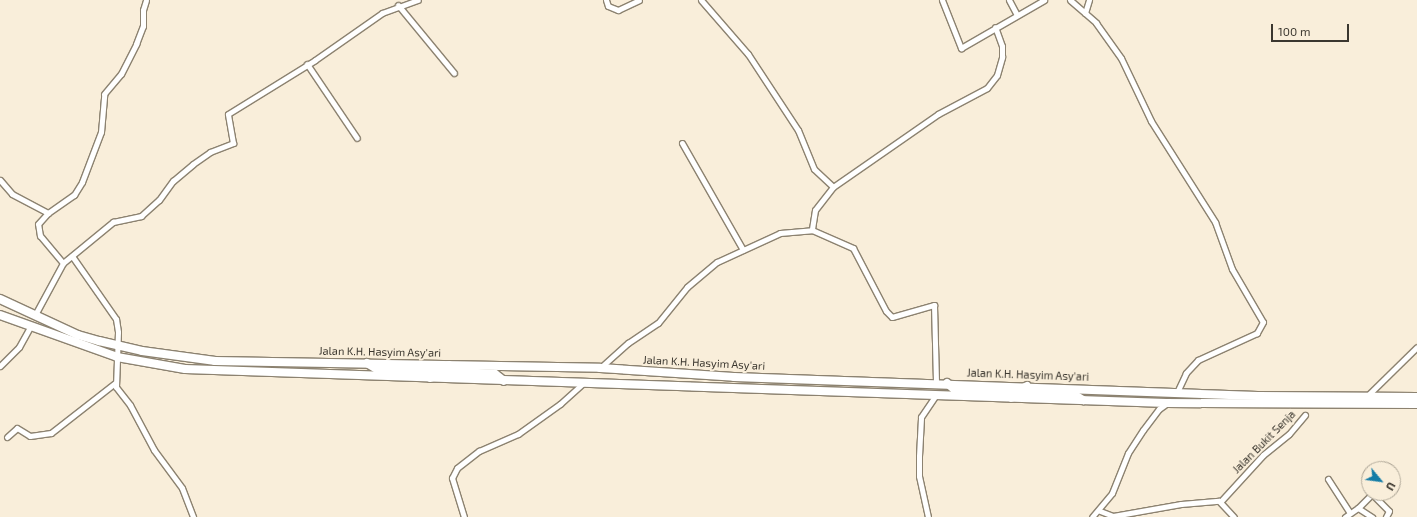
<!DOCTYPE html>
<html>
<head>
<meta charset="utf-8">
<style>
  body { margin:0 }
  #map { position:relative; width:1417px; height:517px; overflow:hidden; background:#f9eeda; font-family:"Exo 2",sans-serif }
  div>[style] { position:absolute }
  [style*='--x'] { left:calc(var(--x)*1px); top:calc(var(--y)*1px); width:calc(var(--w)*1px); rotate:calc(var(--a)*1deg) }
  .roads { filter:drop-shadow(1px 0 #8c8270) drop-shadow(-1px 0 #8c8270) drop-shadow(0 1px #8c8270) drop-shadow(0 -1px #8c8270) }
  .minor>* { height:5px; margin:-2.5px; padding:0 2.5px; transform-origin:2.5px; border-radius:2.5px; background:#fff }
  .trunk>* { height:8px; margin:-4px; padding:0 4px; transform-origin:4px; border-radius:4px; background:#fff }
  span { translate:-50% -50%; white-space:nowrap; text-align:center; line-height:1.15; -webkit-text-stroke:4px #f9eeda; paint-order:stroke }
  .street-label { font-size:11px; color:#3b372f }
  .north { position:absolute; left:1361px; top:461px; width:40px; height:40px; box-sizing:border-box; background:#f9eeda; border:1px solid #ada596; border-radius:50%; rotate:119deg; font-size:11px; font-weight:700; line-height:16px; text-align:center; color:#3b372f }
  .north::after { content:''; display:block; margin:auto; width:14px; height:18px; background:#147da7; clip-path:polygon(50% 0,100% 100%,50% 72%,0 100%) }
  .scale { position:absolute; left:1271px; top:24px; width:78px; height:18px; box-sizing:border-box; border:2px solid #3b372f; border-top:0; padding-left:5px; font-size:12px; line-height:14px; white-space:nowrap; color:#3b372f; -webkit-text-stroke:3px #f9eeda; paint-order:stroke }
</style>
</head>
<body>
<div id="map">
  <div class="roads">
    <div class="minor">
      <i style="--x:606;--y:0;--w:6;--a:72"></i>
      <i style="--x:608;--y:6;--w:11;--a:22"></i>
      <i style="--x:618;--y:10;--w:23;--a:-25"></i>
      <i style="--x:701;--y:0;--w:72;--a:49"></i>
      <i style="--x:748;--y:54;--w:91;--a:56.7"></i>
      <i style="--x:798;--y:130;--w:42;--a:67.7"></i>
      <i style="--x:814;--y:169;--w:26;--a:43"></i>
      <i style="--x:833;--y:187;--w:29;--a:128"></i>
      <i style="--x:815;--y:210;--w:20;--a:99"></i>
      <i style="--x:942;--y:0;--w:52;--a:68.4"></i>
      <i style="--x:961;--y:48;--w:96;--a:-30"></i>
      <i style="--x:1009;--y:0;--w:17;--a:62"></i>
      <i style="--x:1070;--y:0;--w:35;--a:41"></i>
      <i style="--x:1096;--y:23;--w:43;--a:54.5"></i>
      <i style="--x:1121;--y:58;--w:70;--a:64.5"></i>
      <i style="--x:1151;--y:121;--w:120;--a:57.6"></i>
      <i style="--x:1215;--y:222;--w:50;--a:70.1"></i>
      <i style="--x:1232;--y:269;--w:61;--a:59.7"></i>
      <i style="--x:1263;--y:322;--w:13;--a:119"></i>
      <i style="--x:1257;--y:333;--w:65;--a:155.4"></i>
      <i style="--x:1198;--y:360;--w:18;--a:133"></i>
      <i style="--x:1186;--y:373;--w:21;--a:115"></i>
      <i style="--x:398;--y:5;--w:88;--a:50.5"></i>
      <i style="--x:1085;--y:13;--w:14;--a:-73"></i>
      <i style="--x:307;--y:64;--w:89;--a:56"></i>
      <i style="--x:682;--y:143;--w:123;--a:60.3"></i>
      <i style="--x:0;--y:180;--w:18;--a:49"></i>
      <i style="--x:12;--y:194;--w:41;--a:27.8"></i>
      <i style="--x:833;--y:187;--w:128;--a:-34.8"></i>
      <i style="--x:938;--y:114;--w:55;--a:-28"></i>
      <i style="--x:987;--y:88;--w:16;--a:-52"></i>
      <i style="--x:997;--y:75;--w:19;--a:-74"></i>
      <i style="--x:1002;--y:57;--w:11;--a:-90"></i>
      <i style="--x:1002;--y:46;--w:20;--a:-110"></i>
      <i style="--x:72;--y:256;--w:77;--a:55.1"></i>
      <i style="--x:116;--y:319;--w:13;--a:81"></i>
      <i style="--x:118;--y:332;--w:55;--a:92.1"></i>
      <i style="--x:116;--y:387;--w:23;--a:52"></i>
      <i style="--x:130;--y:405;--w:51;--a:61.9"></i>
      <i style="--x:154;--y:450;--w:47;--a:53.6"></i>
      <i style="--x:182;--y:488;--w:31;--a:69"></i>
      <i style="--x:63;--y:263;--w:35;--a:-130"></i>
      <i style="--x:40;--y:236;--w:12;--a:-99"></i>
      <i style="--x:38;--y:224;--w:15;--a:-48"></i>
      <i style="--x:48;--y:213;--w:32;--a:-35"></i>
      <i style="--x:74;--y:195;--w:15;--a:-58"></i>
      <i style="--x:82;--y:182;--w:53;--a:-69.2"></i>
      <i style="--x:101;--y:132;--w:38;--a:-85"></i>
      <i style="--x:104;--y:94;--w:26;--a:-50"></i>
      <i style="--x:121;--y:74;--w:34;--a:-63"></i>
      <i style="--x:136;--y:44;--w:19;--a:-69"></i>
      <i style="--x:143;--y:26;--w:16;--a:-90"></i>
      <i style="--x:143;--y:10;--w:10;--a:-73"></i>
      <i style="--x:36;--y:313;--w:57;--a:-61.6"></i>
      <i style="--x:63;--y:263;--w:65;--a:-39.4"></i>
      <i style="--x:113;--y:222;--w:29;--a:-12"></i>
      <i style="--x:141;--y:216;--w:24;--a:-42"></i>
      <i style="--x:159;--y:200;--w:24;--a:-54"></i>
      <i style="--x:173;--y:181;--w:26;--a:-40"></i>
      <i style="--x:193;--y:164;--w:21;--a:-35"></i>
      <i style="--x:210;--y:152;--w:25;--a:-21"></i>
      <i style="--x:233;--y:143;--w:29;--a:-100"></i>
      <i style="--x:228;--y:114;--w:102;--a:-31.8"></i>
      <i style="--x:315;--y:60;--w:82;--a:-35"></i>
      <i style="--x:382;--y:13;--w:38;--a:-20"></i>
      <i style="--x:0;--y:366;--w:27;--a:-45"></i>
      <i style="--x:19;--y:347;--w:23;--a:-61"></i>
      <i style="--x:600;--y:368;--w:38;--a:-42"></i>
      <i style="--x:628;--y:343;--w:36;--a:-34"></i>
      <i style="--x:658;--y:323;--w:46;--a:-51.1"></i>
      <i style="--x:687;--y:287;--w:39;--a:-40"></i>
      <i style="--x:717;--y:262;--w:69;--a:-24.7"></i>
      <i style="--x:780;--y:233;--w:32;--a:-5"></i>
      <i style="--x:812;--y:230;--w:45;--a:23.7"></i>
      <i style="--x:853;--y:248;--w:71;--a:62.4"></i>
      <i style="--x:886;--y:311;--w:8;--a:45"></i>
      <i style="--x:892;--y:317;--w:44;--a:-15.9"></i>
      <i style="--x:934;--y:305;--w:78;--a:88.5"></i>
      <i style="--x:1366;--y:397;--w:71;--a:-44.4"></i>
      <i style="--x:7;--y:437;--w:13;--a:-42"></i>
      <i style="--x:17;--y:428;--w:15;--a:32"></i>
      <i style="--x:30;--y:436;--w:21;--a:-8"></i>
      <i style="--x:51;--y:433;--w:81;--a:-38"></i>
      <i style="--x:1328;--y:479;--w:40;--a:57.1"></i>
      <i style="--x:1367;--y:486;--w:4;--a:63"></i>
      <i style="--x:1371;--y:493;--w:25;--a:45"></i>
      <i style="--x:1389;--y:511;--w:7;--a:117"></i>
      <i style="--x:1221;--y:501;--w:62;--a:-47.6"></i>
      <i style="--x:1263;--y:455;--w:33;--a:-39"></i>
      <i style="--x:1289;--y:434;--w:25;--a:-50"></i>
      <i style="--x:1358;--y:508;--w:18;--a:-45"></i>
      <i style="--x:1100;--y:511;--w:14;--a:21"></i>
      <i style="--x:1113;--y:516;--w:69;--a:-10"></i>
      <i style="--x:1181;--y:504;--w:38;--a:-5"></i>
      <i style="--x:1219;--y:501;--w:22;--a:47"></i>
      <i style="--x:464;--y:517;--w:41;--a:-107.1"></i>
      <i style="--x:452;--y:478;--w:11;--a:-63"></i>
      <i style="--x:457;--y:468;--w:28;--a:-38"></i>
      <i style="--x:479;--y:451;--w:43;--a:-23.6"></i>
      <i style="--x:518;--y:434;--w:52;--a:-35.5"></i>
      <i style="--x:560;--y:404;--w:31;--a:-42"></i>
      <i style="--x:928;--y:517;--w:42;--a:-102.4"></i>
      <i style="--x:919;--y:476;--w:20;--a:-90"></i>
      <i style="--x:919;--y:456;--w:39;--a:-87"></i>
      <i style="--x:921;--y:417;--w:25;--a:-56"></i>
      <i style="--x:1092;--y:517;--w:31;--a:-50"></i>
      <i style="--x:1112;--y:493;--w:43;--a:-68.2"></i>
      <i style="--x:1128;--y:453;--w:27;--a:-57"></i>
      <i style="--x:1143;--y:430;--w:26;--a:-53"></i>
      <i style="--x:1159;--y:409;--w:9;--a:-36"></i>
      <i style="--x:1345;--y:517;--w:16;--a:-35"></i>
      <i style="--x:1358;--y:508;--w:17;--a:33"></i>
    </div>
    <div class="trunk">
      <i style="--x:0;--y:299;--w:86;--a:24.8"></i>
      <i style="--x:78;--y:335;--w:22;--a:16"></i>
      <i style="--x:99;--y:341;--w:44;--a:13.1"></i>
      <i style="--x:142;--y:351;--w:74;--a:7.8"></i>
      <i style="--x:215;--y:361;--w:385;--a:1"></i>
      <i style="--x:600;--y:368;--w:134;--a:3.8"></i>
      <i style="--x:734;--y:377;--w:524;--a:2.08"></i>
      <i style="--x:1258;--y:396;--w:159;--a:0.4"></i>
      <i style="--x:0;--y:315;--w:124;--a:19.7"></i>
      <i style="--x:117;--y:357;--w:69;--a:10"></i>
      <i style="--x:185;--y:369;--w:982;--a:1.98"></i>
      <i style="--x:1166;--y:403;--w:251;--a:0.2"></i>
      <i style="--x:367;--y:363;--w:13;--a:32"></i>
      <i style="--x:378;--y:370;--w:59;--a:1.9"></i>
      <i style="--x:437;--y:372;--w:4;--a:90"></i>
      <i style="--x:437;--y:376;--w:7;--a:164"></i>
      <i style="--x:449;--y:365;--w:6;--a:162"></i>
      <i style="--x:443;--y:367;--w:4;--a:76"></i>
      <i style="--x:444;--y:371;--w:51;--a:3.4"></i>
      <i style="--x:495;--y:374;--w:11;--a:38"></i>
      <i style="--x:947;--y:383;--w:11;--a:41"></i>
      <i style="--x:955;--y:390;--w:61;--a:2.8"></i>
      <i style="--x:1016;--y:393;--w:3;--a:90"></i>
      <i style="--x:1016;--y:396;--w:5;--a:158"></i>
      <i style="--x:1027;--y:386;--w:4;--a:153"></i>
      <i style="--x:1023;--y:388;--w:4;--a:90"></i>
      <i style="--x:1023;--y:392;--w:50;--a:2.3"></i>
      <i style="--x:1073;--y:394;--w:12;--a:31"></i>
    </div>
  </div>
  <div class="street-label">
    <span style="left:380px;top:352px;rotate:1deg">Jalan K.H. Hasyim Asy'ari</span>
    <span style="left:704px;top:363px;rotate:3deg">Jalan K.H. Hasyim Asy'ari</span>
    <span style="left:1028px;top:375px;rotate:2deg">Jalan K.H. Hasyim Asy'ari</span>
    <span style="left:1264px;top:442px;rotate:-45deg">Jalan Bukit Senja</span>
  </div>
  <div class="north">U</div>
  <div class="scale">100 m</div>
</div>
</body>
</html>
